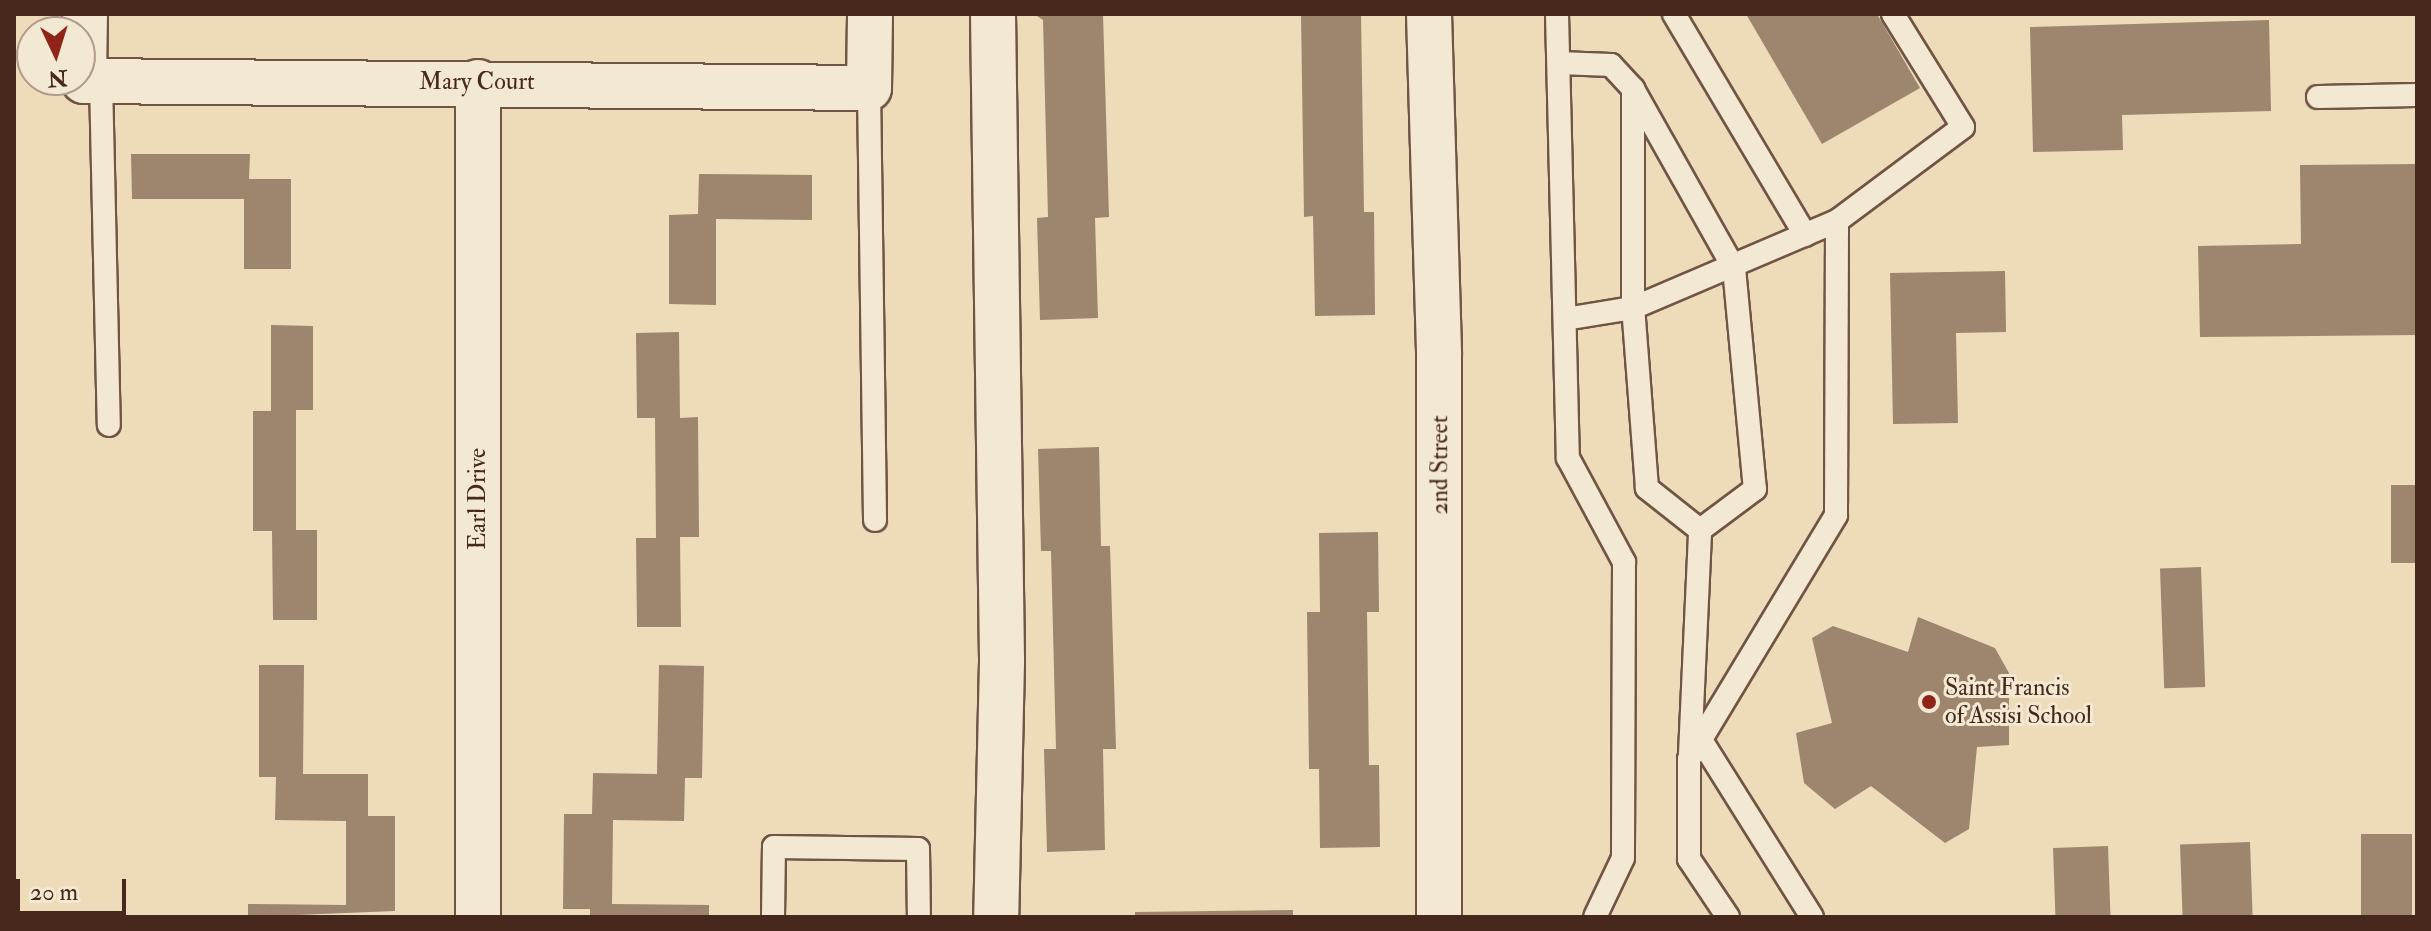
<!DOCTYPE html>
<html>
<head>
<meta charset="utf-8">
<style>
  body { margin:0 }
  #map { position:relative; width:2431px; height:931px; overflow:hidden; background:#eddbb9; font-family:"IM FELL Double Pica",serif }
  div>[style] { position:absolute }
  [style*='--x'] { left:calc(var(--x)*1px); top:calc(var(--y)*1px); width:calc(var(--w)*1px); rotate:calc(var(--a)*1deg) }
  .building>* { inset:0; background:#9d856e; transform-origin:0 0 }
  .roads { filter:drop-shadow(2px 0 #705544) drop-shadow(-2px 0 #705544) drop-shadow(0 2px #705544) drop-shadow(0 -2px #705544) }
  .lane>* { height:22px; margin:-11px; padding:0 11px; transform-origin:11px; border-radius:11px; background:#f3e8d2 }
  .street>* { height:44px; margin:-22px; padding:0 22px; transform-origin:22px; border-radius:22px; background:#f3e8d2 }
  .dots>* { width:22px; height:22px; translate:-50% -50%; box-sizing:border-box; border:4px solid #f3e8d2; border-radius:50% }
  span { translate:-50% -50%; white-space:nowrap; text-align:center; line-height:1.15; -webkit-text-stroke:6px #f3e8d2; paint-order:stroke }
  .street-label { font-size:24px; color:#46281d }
  .poi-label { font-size:24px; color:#46281d }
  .left { translate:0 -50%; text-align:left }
  .frame { position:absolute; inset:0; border:16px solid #46281d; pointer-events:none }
  .north { position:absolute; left:16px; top:16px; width:80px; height:80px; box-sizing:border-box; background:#f3e8d2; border:2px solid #ae9b8a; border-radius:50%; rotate:176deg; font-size:22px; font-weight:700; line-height:32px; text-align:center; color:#46281d }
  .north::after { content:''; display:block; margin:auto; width:28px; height:36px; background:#8f2418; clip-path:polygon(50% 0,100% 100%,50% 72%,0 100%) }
  .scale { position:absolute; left:16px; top:879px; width:110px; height:36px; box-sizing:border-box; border:4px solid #46281d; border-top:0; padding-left:10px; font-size:24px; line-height:28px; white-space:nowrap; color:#46281d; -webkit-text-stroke:6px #f3e8d2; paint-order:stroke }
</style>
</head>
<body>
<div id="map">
  <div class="building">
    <i style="clip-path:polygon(1034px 14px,1103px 14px,1109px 217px,1095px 218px,1098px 318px,1040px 320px,1037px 218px,1048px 217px,1043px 20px)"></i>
    <i style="clip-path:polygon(1301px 14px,1361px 14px,1364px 212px,1374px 212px,1375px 315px,1315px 316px,1313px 216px,1304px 217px)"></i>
    <i style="clip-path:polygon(1746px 14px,1877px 14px,1920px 88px,1822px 144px)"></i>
    <i style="clip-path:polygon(2269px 20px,2271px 111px,2122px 115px,2123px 150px,2033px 152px,2030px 27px)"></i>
    <i style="clip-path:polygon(131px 154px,250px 154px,249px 179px,291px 179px,291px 269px,244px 269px,244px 199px,132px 199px)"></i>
    <i style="clip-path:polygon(2417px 164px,2417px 335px,2200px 337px,2198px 246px,2301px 244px,2300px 165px)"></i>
    <i style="clip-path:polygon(699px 174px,812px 175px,812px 220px,716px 219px,716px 305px,669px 304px,669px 215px,698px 214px)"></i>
    <i style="clip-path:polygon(2005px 271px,2006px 332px,1956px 333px,1958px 423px,1893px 424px,1890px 273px)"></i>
    <i style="clip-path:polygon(271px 325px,313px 326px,313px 410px,296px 410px,296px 530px,317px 530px,317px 620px,273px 620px,272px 531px,253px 531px,253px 411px,271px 411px)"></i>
    <i style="clip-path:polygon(679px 332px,680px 418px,698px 417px,699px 537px,680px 537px,681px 627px,637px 627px,636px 538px,656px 538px,655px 418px,637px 418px,636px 333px)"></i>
    <i style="clip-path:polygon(1099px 447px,1101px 546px,1110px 546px,1116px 749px,1103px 749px,1105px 850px,1047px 852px,1044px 749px,1056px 749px,1051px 551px,1041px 551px,1038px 449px)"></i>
    <i style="left:2417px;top:485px;width:78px;height:26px;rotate:90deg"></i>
    <i style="clip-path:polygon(1378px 532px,1379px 612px,1367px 612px,1369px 765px,1379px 765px,1380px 847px,1320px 848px,1319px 769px,1309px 769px,1307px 612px,1320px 612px,1319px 533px)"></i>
    <i style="left:2201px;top:567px;width:120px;height:41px;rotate:88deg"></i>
    <i style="clip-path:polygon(1918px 617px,1995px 648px,2009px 673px,2009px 745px,1977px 747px,1969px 829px,1945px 843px,1871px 786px,1835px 809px,1804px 783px,1796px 733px,1832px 723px,1812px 638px,1833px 626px,1908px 652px)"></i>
    <i style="clip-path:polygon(259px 665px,304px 665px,303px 774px,368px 774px,368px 816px,395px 816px,395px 911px,248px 917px,248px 904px,346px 905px,346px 821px,275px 820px,276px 777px,259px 777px)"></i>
    <i style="clip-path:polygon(659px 665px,704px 666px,702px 778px,685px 778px,684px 821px,613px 820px,612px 904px,709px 905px,709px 917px,590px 917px,590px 909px,563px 909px,564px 814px,592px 814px,593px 773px,657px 774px)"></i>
    <i style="left:2361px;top:834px;width:51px;height:83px"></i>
    <i style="left:2250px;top:842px;width:75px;height:70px;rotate:88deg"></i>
    <i style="left:2108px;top:846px;width:71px;height:55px;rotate:88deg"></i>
    <i style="clip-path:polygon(1293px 910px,1293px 917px,1135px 917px,1135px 912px)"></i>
  </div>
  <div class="roads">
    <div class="lane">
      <i style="--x:1557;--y:14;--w:444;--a:88.6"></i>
      <i style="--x:1568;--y:458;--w:118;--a:61.7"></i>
      <i style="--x:1624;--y:562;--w:296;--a:90.2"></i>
      <i style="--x:1623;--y:858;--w:65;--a:115.4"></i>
      <i style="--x:1674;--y:14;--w:257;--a:59.3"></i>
      <i style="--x:1559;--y:63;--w:52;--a:2.2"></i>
      <i style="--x:1611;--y:65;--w:33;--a:47"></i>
      <i style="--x:1633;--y:89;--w:206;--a:60.6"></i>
      <i style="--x:1734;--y:268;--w:222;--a:84.6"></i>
      <i style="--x:1755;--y:489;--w:69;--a:143.3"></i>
      <i style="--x:1700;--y:530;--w:68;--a:-141.6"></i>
      <i style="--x:1647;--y:488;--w:181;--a:-94.4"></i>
      <i style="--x:1633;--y:308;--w:219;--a:-90"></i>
      <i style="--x:101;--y:81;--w:344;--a:88.7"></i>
      <i style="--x:869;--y:88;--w:432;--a:89.2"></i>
      <i style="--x:2318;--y:97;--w:99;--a:-1.2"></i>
      <i style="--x:1565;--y:319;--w:69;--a:-9.2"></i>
      <i style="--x:1633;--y:308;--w:222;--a:-23.1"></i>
      <i style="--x:1837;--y:221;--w:157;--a:-36.7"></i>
      <i style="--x:1963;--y:127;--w:133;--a:-121.8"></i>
      <i style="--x:1701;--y:740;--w:209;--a:57.9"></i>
      <i style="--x:1690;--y:754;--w:224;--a:-87.4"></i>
      <i style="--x:773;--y:917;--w:70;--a:-89.2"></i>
      <i style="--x:774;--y:847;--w:144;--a:0.8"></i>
      <i style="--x:918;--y:849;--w:68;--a:89.2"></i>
      <i style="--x:1728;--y:917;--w:70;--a:-123.9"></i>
      <i style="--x:1689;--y:859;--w:100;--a:-90"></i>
      <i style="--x:1689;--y:759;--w:285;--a:-58.9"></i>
      <i style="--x:1836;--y:515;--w:294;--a:-89.8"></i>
    </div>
    <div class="street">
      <i style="--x:85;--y:14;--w:67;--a:90.9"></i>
      <i style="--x:84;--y:81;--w:785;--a:0.51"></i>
      <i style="--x:869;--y:88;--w:74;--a:-89.2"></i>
      <i style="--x:993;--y:14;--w:648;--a:89.2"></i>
      <i style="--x:1002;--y:662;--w:255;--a:91.3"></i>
      <i style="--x:1429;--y:14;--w:341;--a:88.3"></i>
      <i style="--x:1439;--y:355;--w:562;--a:90"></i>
      <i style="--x:478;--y:82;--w:835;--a:90"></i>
    </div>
  </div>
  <div class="dots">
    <i style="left:1929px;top:702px;background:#8f2418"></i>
  </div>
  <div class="street-label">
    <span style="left:477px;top:82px">Mary Court</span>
    <span style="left:1440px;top:465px;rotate:-90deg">2nd Street</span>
    <span style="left:478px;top:499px;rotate:-90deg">Earl Drive</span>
  </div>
  <div class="poi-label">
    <span class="left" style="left:1945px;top:702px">Saint Francis<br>of Assisi School</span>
  </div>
  <div class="frame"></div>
  <div class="north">N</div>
  <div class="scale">20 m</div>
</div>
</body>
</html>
